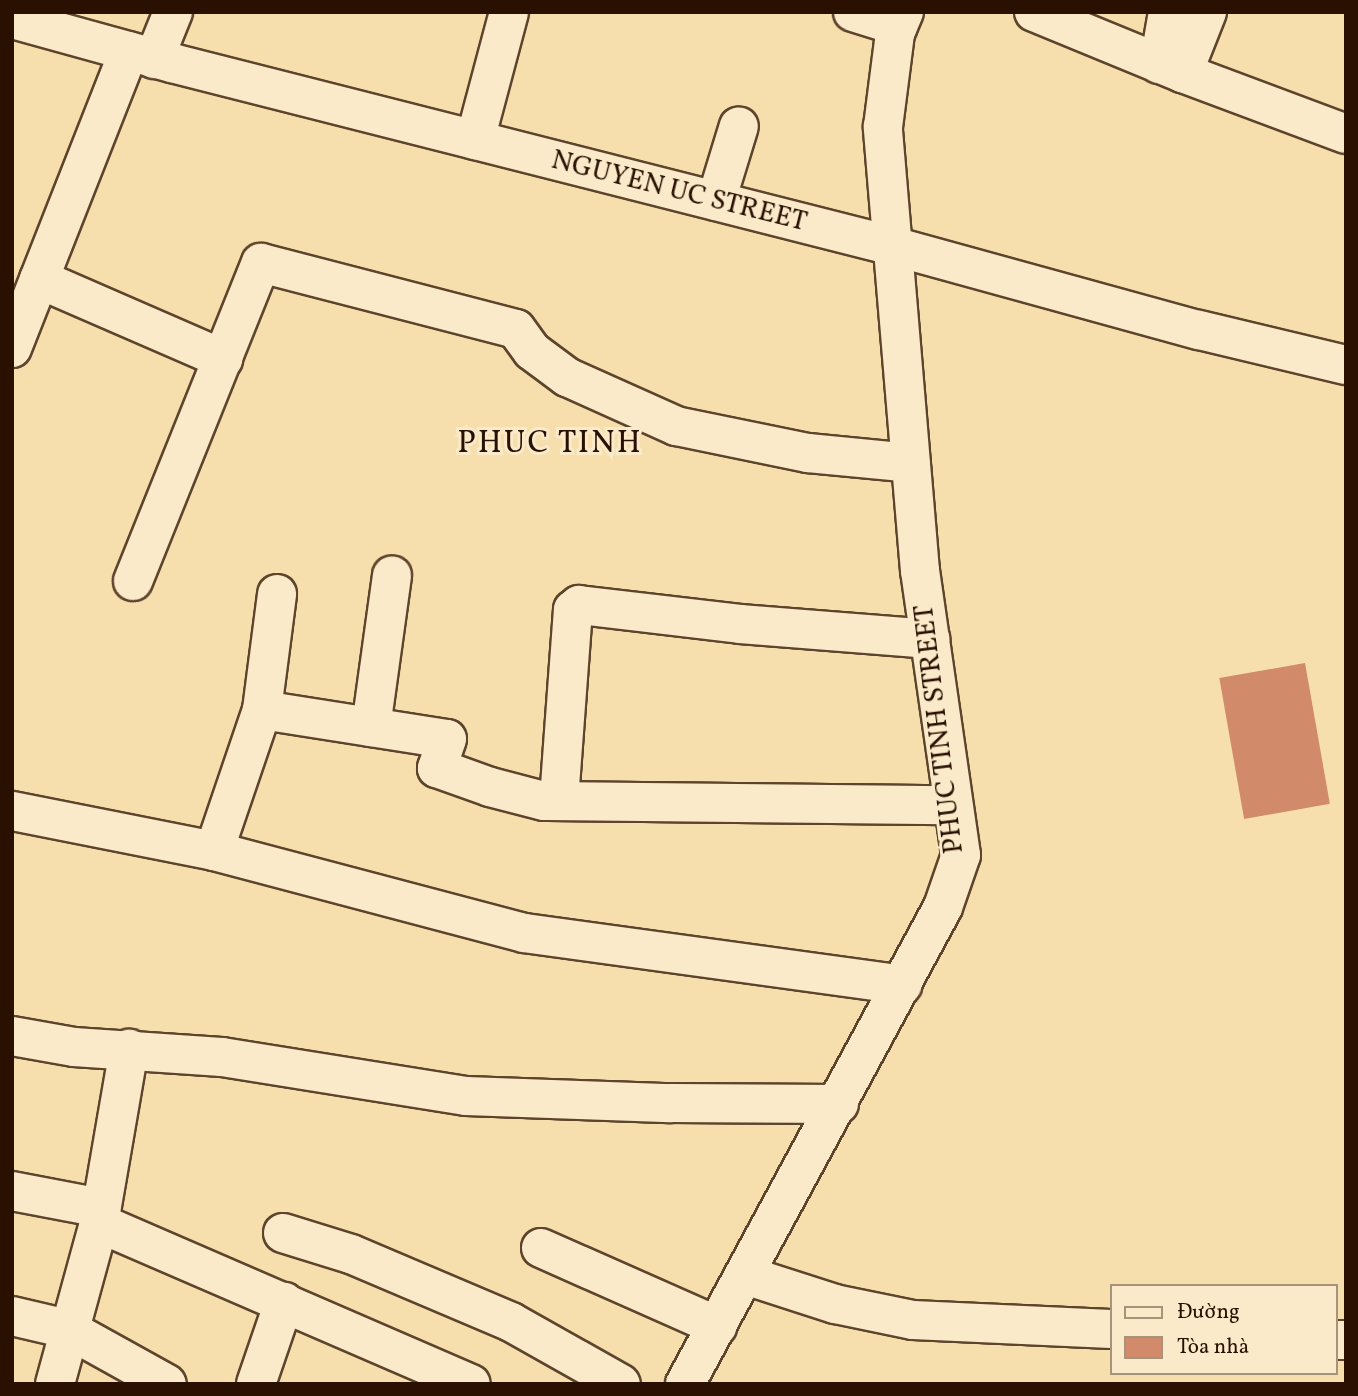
<!DOCTYPE html>
<html>
<head>
<meta charset="utf-8">
<style>
  body { margin:0 }
  #map { position:relative; width:1358px; height:1396px; overflow:hidden; background:#f7dead; font-family:Vollkorn,serif }
  div>[style] { position:absolute }
  [style*='--x'] { left:calc(var(--x)*1px); top:calc(var(--y)*1px); width:calc(var(--w)*1px); rotate:calc(var(--a)*1deg) }
  .building>* { inset:0; background:#d18a6a; transform-origin:0 0 }
  .roads { filter:drop-shadow(2px 0 #5d442c) drop-shadow(-2px 0 #5d442c) drop-shadow(0 2px #5d442c) drop-shadow(0 -2px #5d442c) }
  .minor>* { height:38px; margin:-19px; padding:0 19px; transform-origin:19px; border-radius:19px; background:#faeaca }
  span { translate:-50% -50%; white-space:nowrap; text-align:center; line-height:1.15; -webkit-text-stroke:6px #faeaca; paint-order:stroke }
  .street-label { font-size:28px; color:#2a1001 }
  .quarter-label { font-size:32px; color:#2a1001; letter-spacing:2px }
  .frame { position:absolute; inset:0; border:14px solid #2a1001; pointer-events:none }
  .legend { position:absolute; left:1110px; top:1284px; width:228px; height:91px; box-sizing:border-box; background:#faeaca; border:2px solid #a7937a; margin:0; padding:9px 12px; list-style:none; font-size:21px; color:#2a1001 }
  .legend li { display:flex; align-items:center; gap:14px; height:35px }
  .legend b { width:35px; border:2px solid #a7937a }
</style>
</head>
<body>
<div id="map">
  <div class="building">
    <i style="left:1305px;top:663px;width:143px;height:87px;rotate:80deg"></i>
  </div>
  <div class="roads">
    <div class="minor">
      <i style="--x:853;--y:12;--w:47;--a:17.3"></i>
      <i style="--x:1034;--y:12;--w:161;--a:22.3"></i>
      <i style="--x:1207;--y:12;--w:66;--a:111.5"></i>
      <i style="--x:1183;--y:73;--w:174;--a:20.5"></i>
      <i style="--x:12;--y:19;--w:166;--a:15.4"></i>
      <i style="--x:172;--y:63;--w:744;--a:14.24"></i>
      <i style="--x:893;--y:246;--w:317;--a:15.4"></i>
      <i style="--x:1199;--y:330;--w:151;--a:13.4"></i>
      <i style="--x:154;--y:59;--w:51;--a:-68"></i>
      <i style="--x:1159;--y:64;--w:53;--a:-80.2"></i>
      <i style="--x:475;--y:140;--w:132;--a:-75.1"></i>
      <i style="--x:716;--y:201;--w:78;--a:-73"></i>
      <i style="--x:39;--y:279;--w:201;--a:23.5"></i>
      <i style="--x:12;--y:348;--w:319;--a:-68.5"></i>
      <i style="--x:133;--y:581;--w:343;--a:-68.1"></i>
      <i style="--x:261;--y:263;--w:263;--a:14.5"></i>
      <i style="--x:516;--y:329;--w:27;--a:54"></i>
      <i style="--x:532;--y:351;--w:44;--a:36.6"></i>
      <i style="--x:567;--y:377;--w:120;--a:24.2"></i>
      <i style="--x:676;--y:426;--w:135;--a:11.6"></i>
      <i style="--x:808;--y:453;--w:103;--a:5.5"></i>
      <i style="--x:262;--y:710;--w:187;--a:8.9"></i>
      <i style="--x:447;--y:739;--w:31;--a:109"></i>
      <i style="--x:437;--y:768;--w:56;--a:19.7"></i>
      <i style="--x:490;--y:787;--w:56;--a:14.5"></i>
      <i style="--x:544;--y:801;--w:409;--a:0.6"></i>
      <i style="--x:371;--y:727;--w:153;--a:-82.1"></i>
      <i style="--x:559;--y:800;--w:191;--a:-85.8"></i>
      <i style="--x:573;--y:610;--w:8;--a:-40"></i>
      <i style="--x:579;--y:605;--w:162;--a:6.7"></i>
      <i style="--x:740;--y:624;--w:191;--a:4.5"></i>
      <i style="--x:12;--y:811;--w:206;--a:11.2"></i>
      <i style="--x:214;--y:851;--w:321;--a:14.8"></i>
      <i style="--x:524;--y:933;--w:382;--a:7.8"></i>
      <i style="--x:214;--y:851;--w:149;--a:-71.2"></i>
      <i style="--x:262;--y:710;--w:117;--a:-82.6"></i>
      <i style="--x:12;--y:1036;--w:63;--a:10.1"></i>
      <i style="--x:74;--y:1047;--w:148;--a:3.9"></i>
      <i style="--x:222;--y:1057;--w:247;--a:9.1"></i>
      <i style="--x:466;--y:1096;--w:205;--a:2"></i>
      <i style="--x:671;--y:1103;--w:168;--a:0.3"></i>
      <i style="--x:12;--y:1191;--w:91;--a:10.8"></i>
      <i style="--x:99;--y:1223;--w:405;--a:23.4"></i>
      <i style="--x:283;--y:1233;--w:71;--a:17.2"></i>
      <i style="--x:351;--y:1254;--w:174;--a:23"></i>
      <i style="--x:511;--y:1322;--w:126;--a:29.4"></i>
      <i style="--x:541;--y:1248;--w:193;--a:23.9"></i>
      <i style="--x:745;--y:1275;--w:95;--a:17.9"></i>
      <i style="--x:835;--y:1304;--w:80;--a:11.6"></i>
      <i style="--x:913;--y:1320;--w:198;--a:2.6"></i>
      <i style="--x:12;--y:1316;--w:57;--a:13.1"></i>
      <i style="--x:68;--y:1329;--w:113;--a:29.1"></i>
      <i style="--x:1335;--y:1340;--w:11;--a:0"></i>
      <i style="--x:55;--y:1384;--w:167;--a:-74.7"></i>
      <i style="--x:99;--y:1223;--w:177;--a:-80.2"></i>
      <i style="--x:256;--y:1384;--w:87;--a:-71.1"></i>
      <i style="--x:685;--y:1384;--w:542;--a:-61.59"></i>
      <i style="--x:943;--y:907;--w:55;--a:-70.9"></i>
      <i style="--x:961;--y:855;--w:287;--a:-98.2"></i>
      <i style="--x:920;--y:571;--w:446;--a:-94.8"></i>
      <i style="--x:883;--y:127;--w:95;--a:-82.7"></i>
      <i style="--x:895;--y:33;--w:23;--a:-67"></i>
    </div>
  </div>
  <div class="street-label">
    <span style="left:679px;top:192px;rotate:14deg">NGUYEN UC STREET</span>
    <span style="left:940px;top:729px;rotate:-97deg">PHUC TINH STREET</span>
  </div>
  <div class="quarter-label">
    <span style="left:550px;top:444px">PHUC TINH</span>
  </div>
  <div class="frame"></div>
  <ul class="legend">
  <li><b style="height:9px;background:#faeaca"></b>Đường</li>
  <li><b style="height:19px;background:#d18a6a"></b>Tòa nhà</li>
  </ul>
</div>
</body>
</html>
